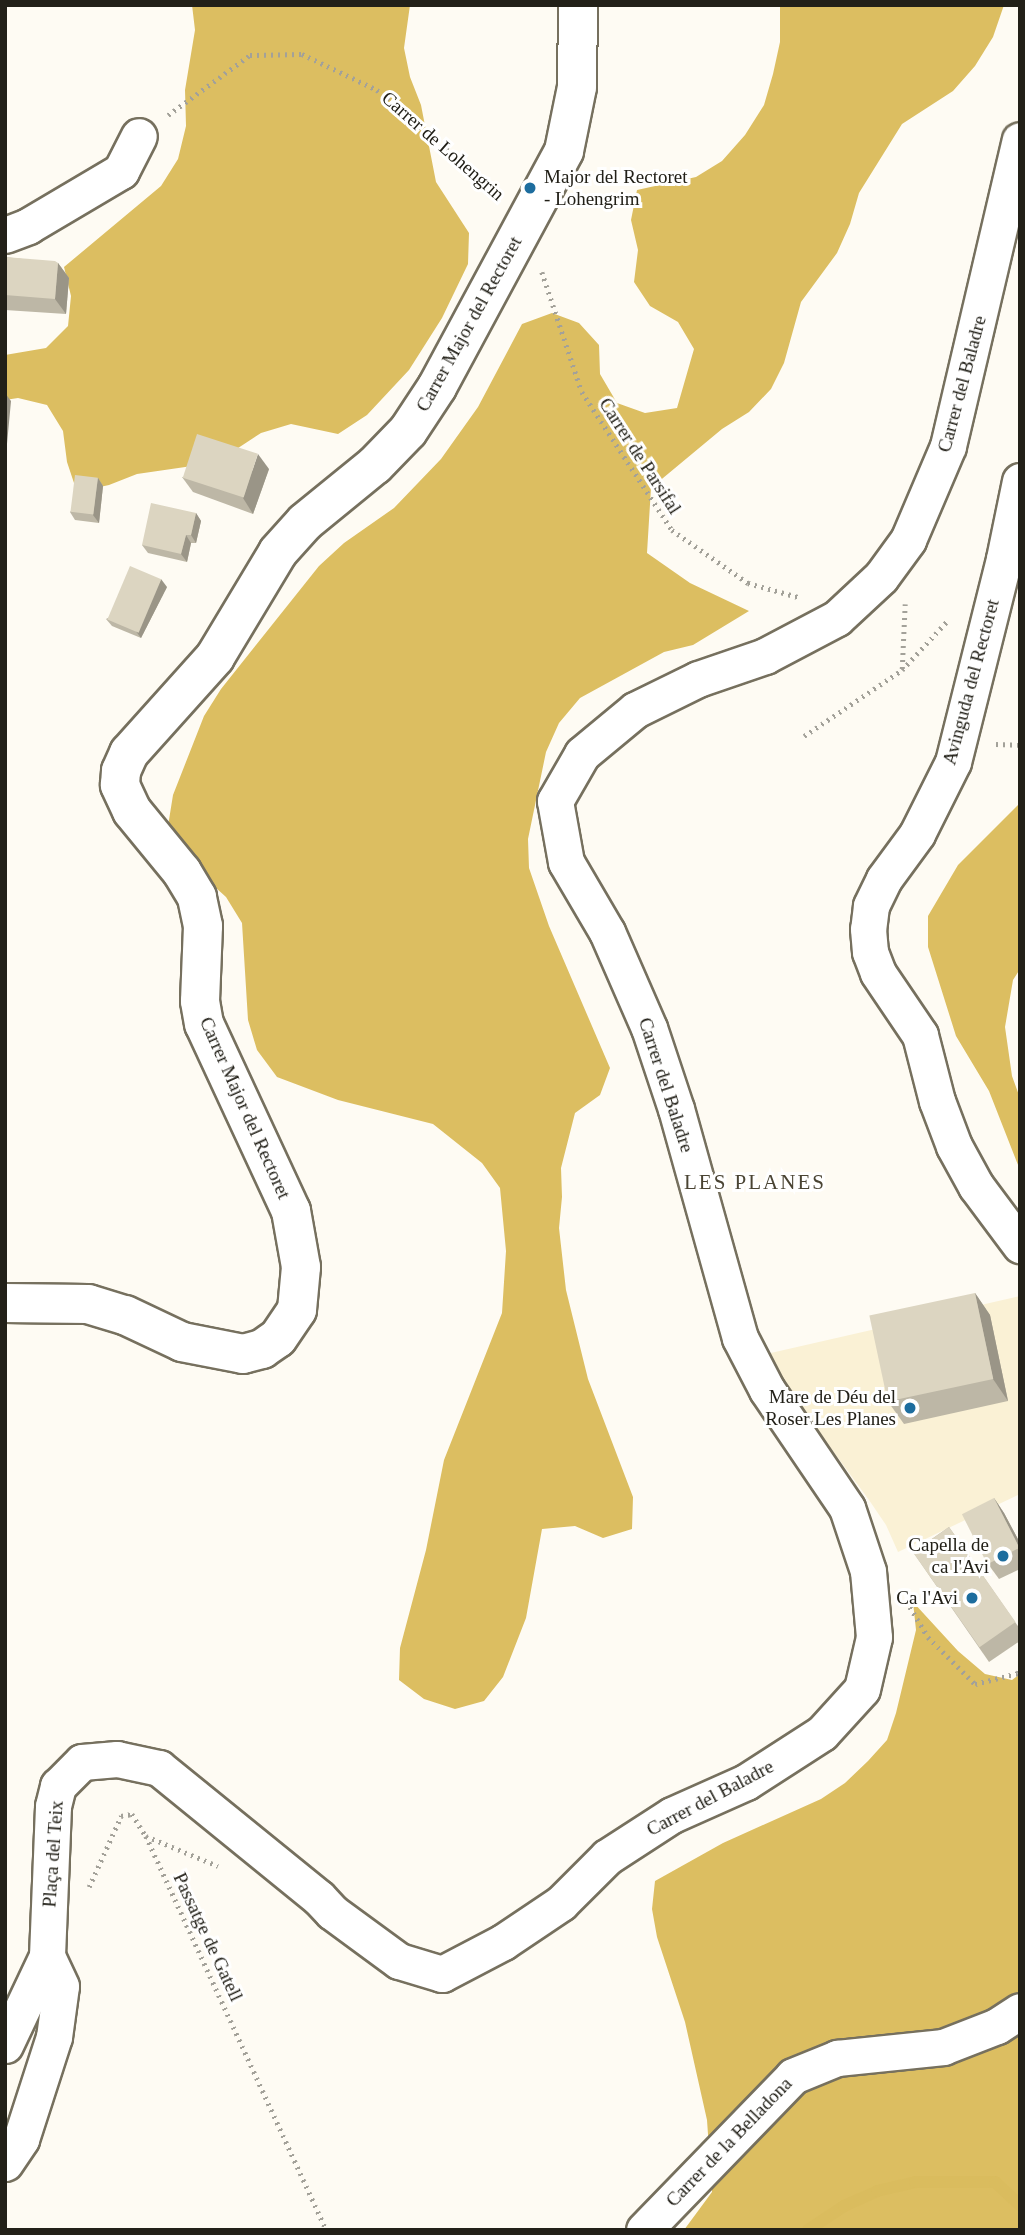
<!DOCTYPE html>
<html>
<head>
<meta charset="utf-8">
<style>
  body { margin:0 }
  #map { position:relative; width:1025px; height:2235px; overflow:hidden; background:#fefbf3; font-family:Georgia,serif }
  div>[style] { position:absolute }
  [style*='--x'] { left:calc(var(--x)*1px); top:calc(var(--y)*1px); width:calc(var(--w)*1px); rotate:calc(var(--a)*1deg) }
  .built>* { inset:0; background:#faf1d5 }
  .forest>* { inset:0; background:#dcbe61 }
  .stream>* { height:12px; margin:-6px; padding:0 6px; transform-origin:6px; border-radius:6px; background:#dabc5e }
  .path>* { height:4.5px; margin-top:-2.25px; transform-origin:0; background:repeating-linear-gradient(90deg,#a3a199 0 2px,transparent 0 7px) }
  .roads { filter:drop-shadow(2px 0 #76705e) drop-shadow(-2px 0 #76705e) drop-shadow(0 2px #76705e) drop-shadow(0 -2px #76705e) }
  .minor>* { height:35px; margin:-17.5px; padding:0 17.5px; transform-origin:17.5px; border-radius:17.5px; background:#fff }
  .tertiary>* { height:38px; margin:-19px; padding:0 19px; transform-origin:19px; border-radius:19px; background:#fff }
  .wall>* { inset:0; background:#bdb7a6 }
  .shaded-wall>* { inset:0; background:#9a9587 }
  .building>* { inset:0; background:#dcd5c1; transform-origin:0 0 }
  .dots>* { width:19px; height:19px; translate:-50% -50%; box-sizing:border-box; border:4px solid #fff; border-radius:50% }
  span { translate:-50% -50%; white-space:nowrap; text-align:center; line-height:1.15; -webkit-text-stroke:6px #fff; paint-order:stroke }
  .street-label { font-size:19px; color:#222018 }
  .poi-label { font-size:19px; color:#222018 }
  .left { translate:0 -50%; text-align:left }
  .right { translate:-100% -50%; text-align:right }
  .neighbourhood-label { font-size:21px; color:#4a4433; letter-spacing:2px }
  .frame { position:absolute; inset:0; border:7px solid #222018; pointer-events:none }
</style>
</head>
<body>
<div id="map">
  <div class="built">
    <i style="clip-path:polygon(1020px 1296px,1020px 1494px,898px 1552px,886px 1525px,869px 1500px,762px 1355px)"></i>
  </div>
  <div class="forest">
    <i style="clip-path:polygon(192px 5px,410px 5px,404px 48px,410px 77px,421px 105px,436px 182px,469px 233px,468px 264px,442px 318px,409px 370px,367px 415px,338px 434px,291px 424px,261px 433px,232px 452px,199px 465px,137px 474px,109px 485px,77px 492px,67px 462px,63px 431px,47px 405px,18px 398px,5px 400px,5px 355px,46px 348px,68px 326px,71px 296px,64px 267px,161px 186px,178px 159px,186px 126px,185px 90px,195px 30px)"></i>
    <i style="clip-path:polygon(780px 5px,1004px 5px,993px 37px,975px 66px,953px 91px,902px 124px,859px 193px,850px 224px,837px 253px,801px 302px,784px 363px,771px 389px,749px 412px,722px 429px,651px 488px,647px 553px,690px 583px,749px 611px,693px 645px,664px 652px,580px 698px,559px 723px,546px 752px,528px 839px,529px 868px,549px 926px,610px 1068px,600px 1095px,575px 1113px,561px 1168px,562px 1197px,559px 1228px,566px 1290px,588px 1379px,633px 1497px,632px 1529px,603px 1538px,575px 1526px,542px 1529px,526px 1618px,503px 1677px,484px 1701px,455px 1709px,424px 1699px,399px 1680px,400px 1648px,426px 1550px,444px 1460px,502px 1313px,506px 1251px,500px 1188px,482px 1163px,433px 1124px,338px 1100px,277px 1077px,257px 1050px,248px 1020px,242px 923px,226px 897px,204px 877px,168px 826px,173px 795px,204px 716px,221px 689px,319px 566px,344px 543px,394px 508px,441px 459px,478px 407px,522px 324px,552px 313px,579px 323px,599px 345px,600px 374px,617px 403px,645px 413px,677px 408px,694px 349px,678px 322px,650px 306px,634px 282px,638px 250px,631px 220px,637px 190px,696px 177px,722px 161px,745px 135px,764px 105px,773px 74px,780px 42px)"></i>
    <i style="clip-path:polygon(1020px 803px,1020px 969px,1013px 980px,1005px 1027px,1012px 1076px,1020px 1098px,1020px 1170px,989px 1091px,956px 1036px,928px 947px,928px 916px,958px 865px)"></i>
    <i style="clip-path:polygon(913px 1602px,958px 1651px,985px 1674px,1012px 1680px,1020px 1674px,1020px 2230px,684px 2230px,712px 2192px,707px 2120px,685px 2022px,657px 1937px,652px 1909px,655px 1881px,723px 1843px,821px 1799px,845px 1783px,868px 1761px,887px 1740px,896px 1713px,916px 1630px)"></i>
  </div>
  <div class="stream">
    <i style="--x:808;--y:2230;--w:43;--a:-33.7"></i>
    <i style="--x:844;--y:2206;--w:36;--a:-24"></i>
    <i style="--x:877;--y:2191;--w:39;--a:-13"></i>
    <i style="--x:915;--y:2182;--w:80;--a:0"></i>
    <i style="--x:995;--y:2182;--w:34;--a:43"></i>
  </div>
  <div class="path">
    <i style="--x:168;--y:115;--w:102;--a:-36.2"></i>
    <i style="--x:250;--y:55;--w:52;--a:-1.1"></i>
    <i style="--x:302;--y:54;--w:83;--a:25.6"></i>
    <i style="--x:377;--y:90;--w:160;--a:40.4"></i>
    <i style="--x:542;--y:272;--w:126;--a:71.6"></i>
    <i style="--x:582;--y:392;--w:165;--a:56.9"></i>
    <i style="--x:672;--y:530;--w:93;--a:34.9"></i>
    <i style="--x:748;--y:583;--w:52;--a:15.6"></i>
    <i style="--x:902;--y:669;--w:65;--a:-87.4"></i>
    <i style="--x:804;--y:736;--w:118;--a:-34"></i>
    <i style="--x:902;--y:670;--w:69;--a:-47.3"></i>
    <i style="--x:996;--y:744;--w:24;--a:2"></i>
    <i style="--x:910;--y:1607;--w:35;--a:59"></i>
    <i style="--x:928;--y:1637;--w:66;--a:45"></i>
    <i style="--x:975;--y:1684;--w:44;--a:-14.3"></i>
    <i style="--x:1018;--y:1673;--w:4;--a:-63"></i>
    <i style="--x:146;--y:1836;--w:78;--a:22.6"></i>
    <i style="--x:89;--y:1887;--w:78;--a:-65.7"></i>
    <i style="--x:121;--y:1816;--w:11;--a:-10"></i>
    <i style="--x:132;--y:1814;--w:26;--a:58"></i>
    <i style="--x:146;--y:1836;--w:433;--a:65.4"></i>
  </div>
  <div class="roads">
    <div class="minor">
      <i style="--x:5;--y:235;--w:25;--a:-21"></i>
      <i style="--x:28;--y:226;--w:108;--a:-30.6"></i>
      <i style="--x:121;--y:171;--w:39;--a:-63"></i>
      <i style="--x:1020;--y:481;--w:80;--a:101.6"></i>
      <i style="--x:1004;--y:559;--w:209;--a:104.1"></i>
      <i style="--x:953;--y:762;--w:80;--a:116.6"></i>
      <i style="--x:917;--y:834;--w:56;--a:126.3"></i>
      <i style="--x:884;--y:879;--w:30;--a:116"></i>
      <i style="--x:871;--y:906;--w:23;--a:97"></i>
      <i style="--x:868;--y:929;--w:23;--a:85"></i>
      <i style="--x:870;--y:952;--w:22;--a:69"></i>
      <i style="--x:878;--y:973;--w:75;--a:55.9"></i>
      <i style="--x:920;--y:1035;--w:68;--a:75.6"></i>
      <i style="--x:937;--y:1101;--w:48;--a:69.3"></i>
      <i style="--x:954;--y:1146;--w:46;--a:61.2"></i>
      <i style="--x:976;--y:1186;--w:74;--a:53.3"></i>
      <i style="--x:5;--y:2045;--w:98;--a:-64.7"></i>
      <i style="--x:47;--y:1956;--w:150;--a:-87.7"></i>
      <i style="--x:53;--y:1806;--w:21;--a:-76"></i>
      <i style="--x:58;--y:1786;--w:34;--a:-45"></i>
      <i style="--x:82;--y:1762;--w:35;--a:-5"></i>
      <i style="--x:117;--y:1759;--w:43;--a:12.1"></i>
      <i style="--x:159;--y:1768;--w:206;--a:39.1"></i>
      <i style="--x:319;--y:1898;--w:19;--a:47"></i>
      <i style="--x:332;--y:1912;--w:83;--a:36.2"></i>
      <i style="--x:399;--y:1961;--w:45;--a:16.8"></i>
      <i style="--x:442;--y:1974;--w:69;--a:-27.7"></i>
      <i style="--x:503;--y:1942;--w:70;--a:-33.9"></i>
      <i style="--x:561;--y:1903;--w:65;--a:-45"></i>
      <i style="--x:607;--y:1857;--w:77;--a:-32.9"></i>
      <i style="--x:672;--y:1815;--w:81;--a:-24"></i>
      <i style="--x:746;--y:1782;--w:90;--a:-32.8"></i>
      <i style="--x:822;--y:1733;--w:59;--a:-47.7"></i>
      <i style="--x:862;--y:1689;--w:53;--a:-77"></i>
      <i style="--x:874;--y:1637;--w:66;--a:-95.2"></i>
      <i style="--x:868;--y:1571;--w:66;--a:-108.4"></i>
      <i style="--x:847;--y:1508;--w:143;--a:-124.1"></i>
      <i style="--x:767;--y:1390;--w:59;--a:-117.4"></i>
      <i style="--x:740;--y:1338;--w:238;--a:-105.6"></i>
      <i style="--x:676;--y:1109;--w:85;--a:-108.4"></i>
      <i style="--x:649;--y:1028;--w:105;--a:-113.6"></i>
      <i style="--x:607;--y:932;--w:81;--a:-120.4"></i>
      <i style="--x:566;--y:862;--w:62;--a:-100.2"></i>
      <i style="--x:555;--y:801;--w:54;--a:-60.1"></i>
      <i style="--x:582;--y:754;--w:69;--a:-39.7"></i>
      <i style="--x:635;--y:710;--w:70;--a:-26.2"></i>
      <i style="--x:698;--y:679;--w:71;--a:-18.9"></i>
      <i style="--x:765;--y:656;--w:81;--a:-27.8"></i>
      <i style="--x:837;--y:618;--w:60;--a:-43"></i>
      <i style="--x:881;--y:577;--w:46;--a:-53.9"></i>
      <i style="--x:908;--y:540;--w:102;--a:-66.9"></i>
      <i style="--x:948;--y:446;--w:314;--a:-76.8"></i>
      <i style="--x:5;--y:2163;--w:29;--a:-56"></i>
      <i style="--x:21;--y:2139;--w:107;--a:-72.1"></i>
      <i style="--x:54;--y:2037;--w:51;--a:-82.2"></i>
      <i style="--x:61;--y:1986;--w:33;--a:-115"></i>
      <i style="--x:644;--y:2230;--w:214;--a:-45.9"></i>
      <i style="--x:793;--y:2076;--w:48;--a:-22.2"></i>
      <i style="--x:837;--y:2058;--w:107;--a:-5.9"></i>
      <i style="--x:943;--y:2047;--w:58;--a:-21.3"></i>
      <i style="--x:997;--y:2026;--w:27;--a:-33"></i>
    </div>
    <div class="tertiary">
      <i style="--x:5;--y:1303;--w:83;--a:0.7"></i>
      <i style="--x:88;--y:1304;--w:39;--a:17"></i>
      <i style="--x:125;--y:1315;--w:63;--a:25.3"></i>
      <i style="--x:182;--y:1342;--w:62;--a:11.1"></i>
      <i style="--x:243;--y:1354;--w:20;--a:-15"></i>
      <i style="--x:262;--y:1349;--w:19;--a:-35"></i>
      <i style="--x:278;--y:1338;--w:34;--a:-56"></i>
      <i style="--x:297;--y:1310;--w:43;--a:-84.7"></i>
      <i style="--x:301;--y:1267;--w:57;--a:-100.1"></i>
      <i style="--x:291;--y:1211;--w:206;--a:-114.9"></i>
      <i style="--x:204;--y:1024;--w:23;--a:-100"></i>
      <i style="--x:200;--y:1001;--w:75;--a:-87.7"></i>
      <i style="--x:203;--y:926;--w:30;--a:-102"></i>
      <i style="--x:197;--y:897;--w:29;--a:-121"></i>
      <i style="--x:182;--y:872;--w:79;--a:-129.3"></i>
      <i style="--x:132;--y:811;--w:29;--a:-115"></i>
      <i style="--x:120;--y:785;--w:14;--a:-86"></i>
      <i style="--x:121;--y:771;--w:20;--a:-66"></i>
      <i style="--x:129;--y:753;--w:129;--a:-48.1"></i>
      <i style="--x:215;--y:657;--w:122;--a:-59"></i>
      <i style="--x:278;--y:552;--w:40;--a:-48"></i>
      <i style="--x:305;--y:522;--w:90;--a:-39.2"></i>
      <i style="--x:375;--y:465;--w:47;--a:-45.9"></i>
      <i style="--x:408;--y:431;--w:53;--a:-56.6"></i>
      <i style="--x:437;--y:387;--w:268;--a:-61.7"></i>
      <i style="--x:564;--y:151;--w:65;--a:-78.5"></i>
      <i style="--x:577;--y:87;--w:82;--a:-89.3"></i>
    </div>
  </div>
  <div class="wall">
    <i style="clip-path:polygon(5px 257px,58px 263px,69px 278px,66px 314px,5px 310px)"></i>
    <i style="clip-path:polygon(269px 469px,253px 514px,193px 492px,182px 477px)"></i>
    <i style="clip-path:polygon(98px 478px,103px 486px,99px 523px,75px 520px,70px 512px)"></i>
    <i style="clip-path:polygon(196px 513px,201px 521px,196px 543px,191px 543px,187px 562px,148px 553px,142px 545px)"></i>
    <i style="clip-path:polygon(167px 587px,141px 638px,112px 626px,106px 619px)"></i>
    <i style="clip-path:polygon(975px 1293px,990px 1315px,1008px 1401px,904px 1424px,889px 1403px)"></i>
    <i style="clip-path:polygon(994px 1498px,1004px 1513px,1020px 1543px,1020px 1569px,999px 1579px,988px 1564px)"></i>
    <i style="clip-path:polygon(949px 1527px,1020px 1629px,1020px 1641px,989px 1662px,913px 1552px)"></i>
  </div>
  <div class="shaded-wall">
    <i style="clip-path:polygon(58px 263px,69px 278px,66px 314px,55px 299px)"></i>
    <i style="clip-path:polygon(5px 393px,11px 401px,7px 444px,5px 442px)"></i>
    <i style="clip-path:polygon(258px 454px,269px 469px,253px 514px,243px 498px)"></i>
    <i style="clip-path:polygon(98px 478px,103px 486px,99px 523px,93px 515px)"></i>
    <i style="clip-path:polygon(196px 513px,201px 521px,196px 543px,191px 535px)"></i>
    <i style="clip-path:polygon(186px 535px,191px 543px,187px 562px,181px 554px)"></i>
    <i style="clip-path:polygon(161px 579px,167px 587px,141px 638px,135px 630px)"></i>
    <i style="clip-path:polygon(975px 1293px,990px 1315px,1008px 1401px,993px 1379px)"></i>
    <i style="clip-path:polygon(994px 1498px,1004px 1513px,1020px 1543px,1020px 1549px)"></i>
  </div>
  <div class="building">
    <i style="clip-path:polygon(5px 257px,55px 261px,58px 263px,55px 299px,5px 295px)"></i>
    <i style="left:197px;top:434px;width:64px;height:46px;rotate:18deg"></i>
    <i style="left:75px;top:475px;width:23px;height:37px;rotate:7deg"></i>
    <i style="clip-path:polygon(151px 503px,196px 513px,191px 535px,186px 535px,181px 554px,142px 545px)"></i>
    <i style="left:130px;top:566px;width:34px;height:58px;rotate:23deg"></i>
    <i style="left:975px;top:1293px;width:88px;height:108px;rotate:78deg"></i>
    <i style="left:994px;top:1498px;width:56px;height:36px;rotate:63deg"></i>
    <i style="left:949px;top:1527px;width:116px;height:44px;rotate:55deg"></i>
  </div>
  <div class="dots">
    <i style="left:530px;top:188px;background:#1d6d9e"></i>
    <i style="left:910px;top:1408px;background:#1d6d9e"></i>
    <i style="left:1003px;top:1556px;background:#1d6d9e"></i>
    <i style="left:972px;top:1598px;background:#1d6d9e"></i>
  </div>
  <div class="street-label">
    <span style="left:443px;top:146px;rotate:41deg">Carrer de Lohengrin</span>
    <span style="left:469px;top:324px;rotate:-61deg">Carrer Major del Rectoret</span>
    <span style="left:962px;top:384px;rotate:-75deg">Carrer del Baladre</span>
    <span style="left:640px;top:456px;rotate:57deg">Carrer de Parsifal</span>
    <span style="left:971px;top:682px;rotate:-75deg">Avinguda del Rectoret</span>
    <span style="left:666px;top:1085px;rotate:72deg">Carrer del Baladre</span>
    <span style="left:245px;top:1108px;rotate:66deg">Carrer Major del Rectoret</span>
    <span style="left:710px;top:1798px;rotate:-28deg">Carrer del Baladre</span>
    <span style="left:53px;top:1854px;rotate:-86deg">Plaça del Teix</span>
    <span style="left:208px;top:1937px;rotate:65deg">Passatge de Gatell</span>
    <span style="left:729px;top:2142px;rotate:-46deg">Carrer de la Belladona</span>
  </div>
  <div class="poi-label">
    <span class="left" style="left:544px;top:188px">Major del Rectoret<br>- Lohengrim</span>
    <span class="right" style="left:896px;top:1408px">Mare de Déu del<br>Roser Les Planes</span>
    <span class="right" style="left:989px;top:1556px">Capella de<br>ca l'Avi</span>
    <span class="right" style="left:958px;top:1598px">Ca l'Avi</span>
  </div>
  <div class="neighbourhood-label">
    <span style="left:755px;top:1182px">LES PLANES</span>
  </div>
  <div class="frame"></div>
</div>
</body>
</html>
